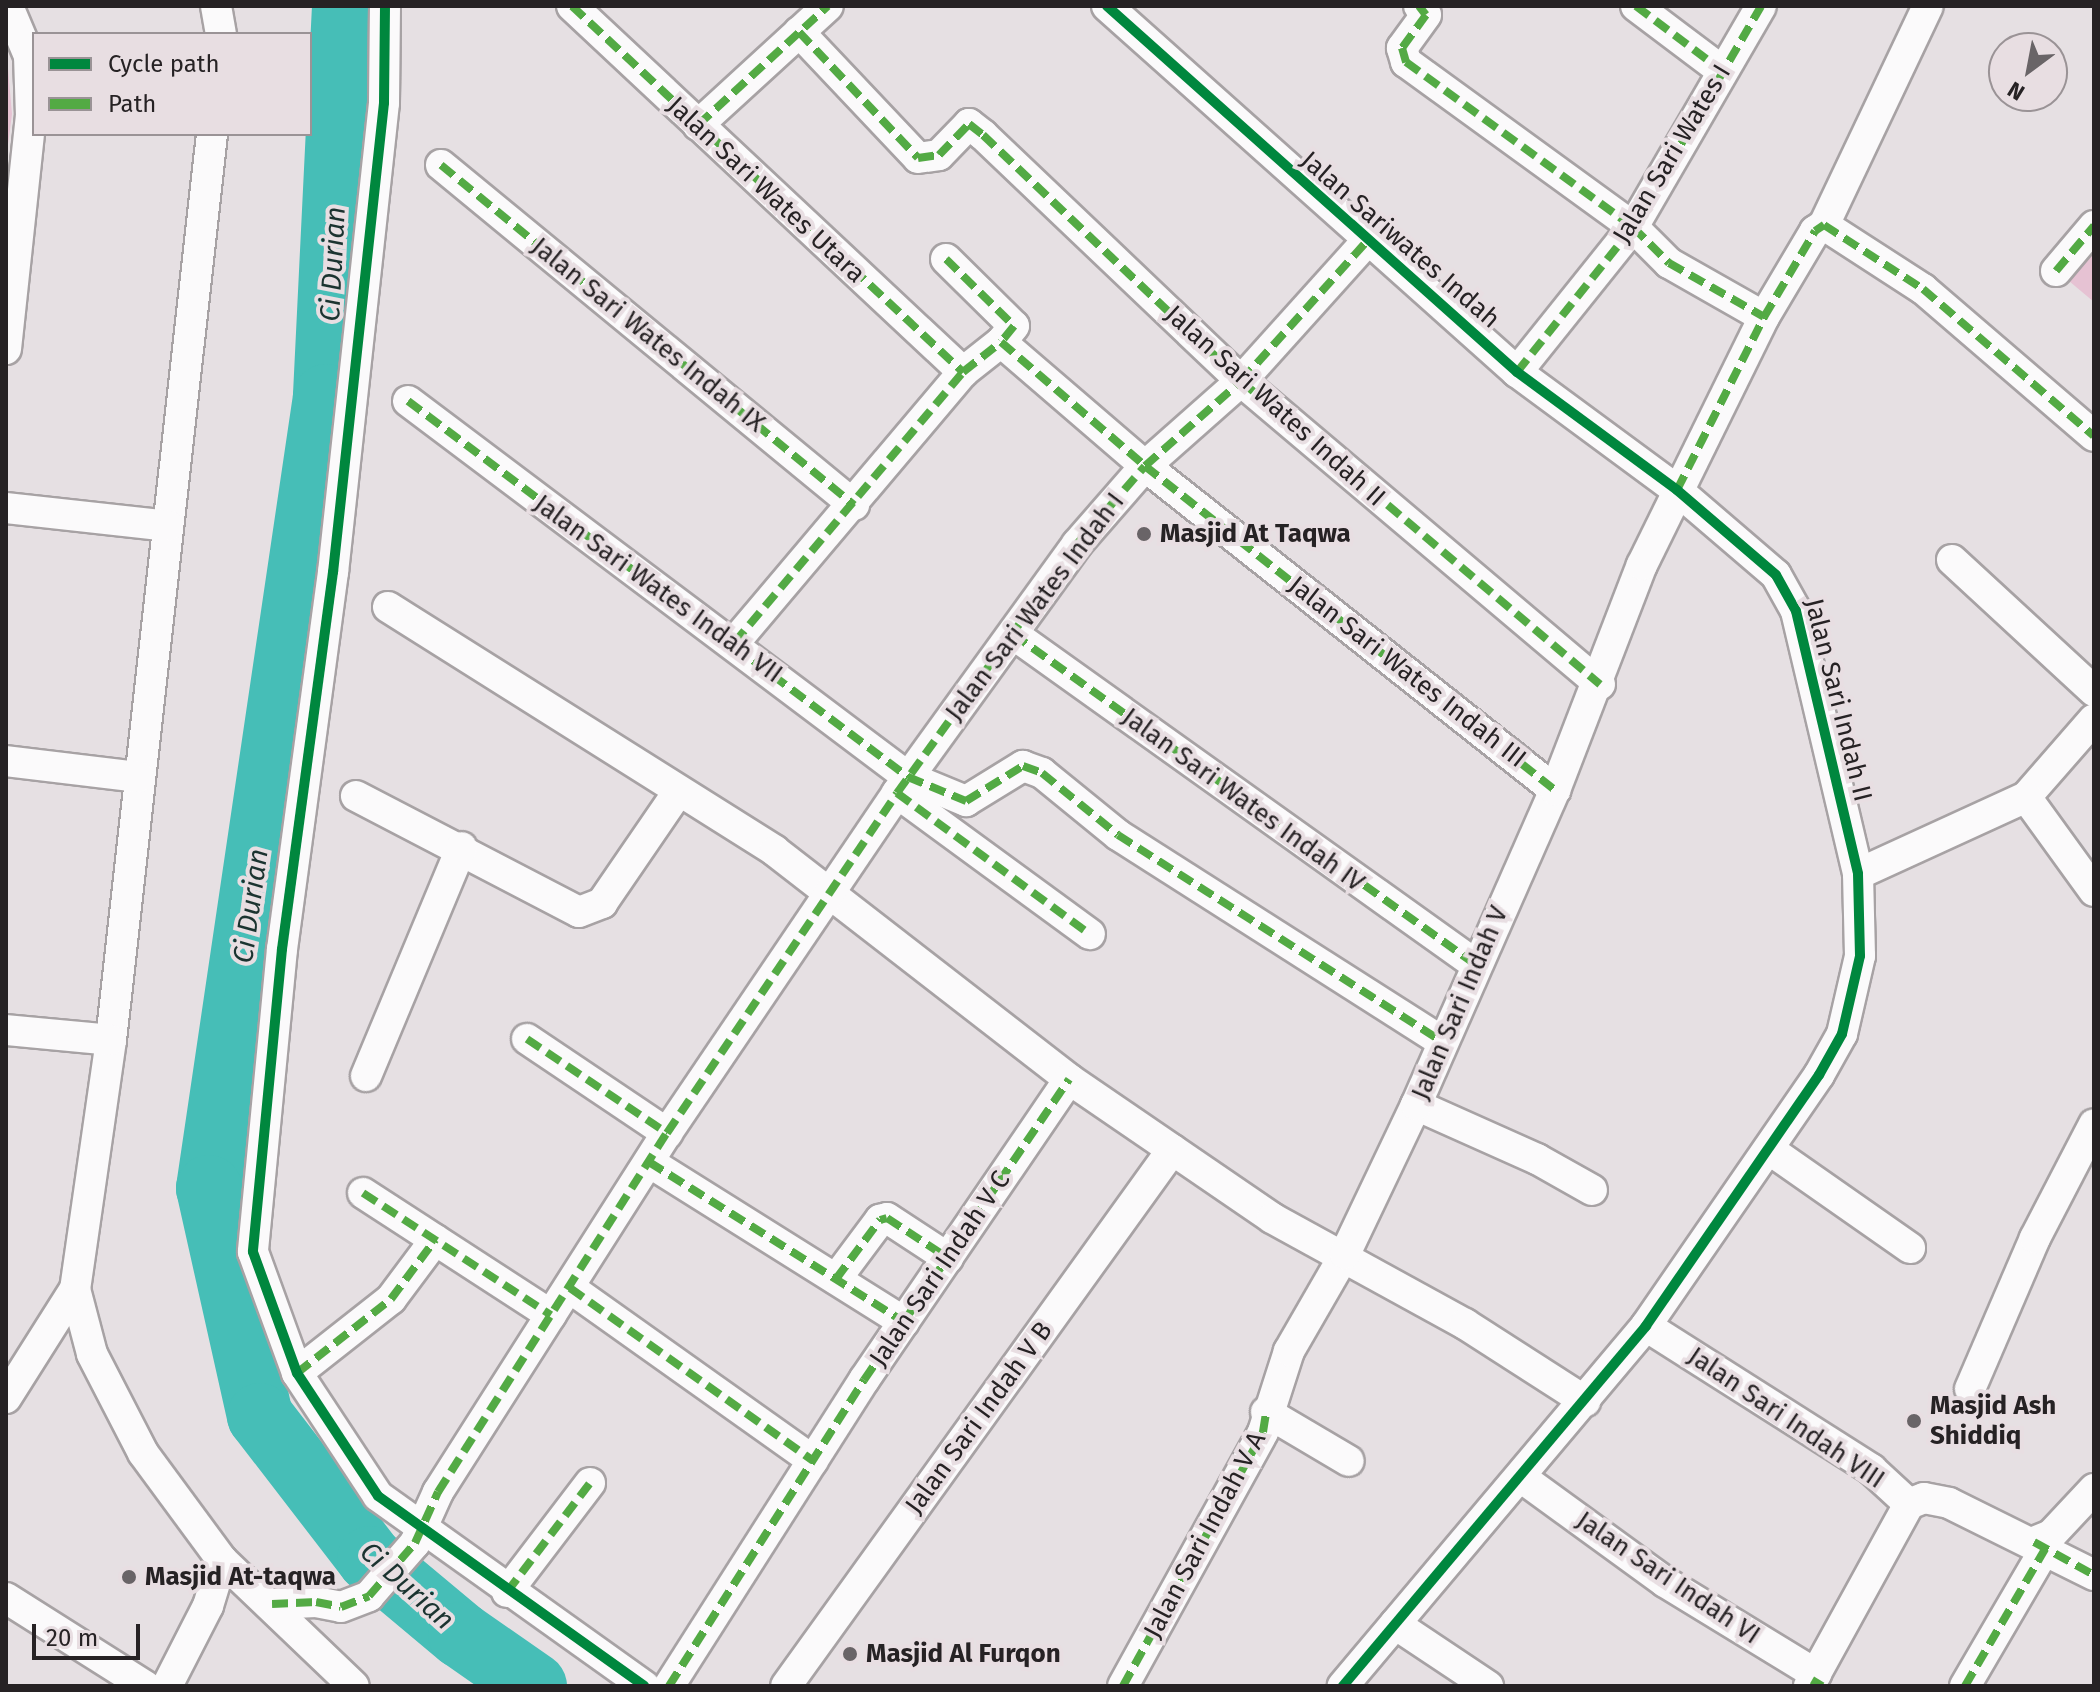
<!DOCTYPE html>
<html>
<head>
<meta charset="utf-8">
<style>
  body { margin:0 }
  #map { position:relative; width:2100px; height:1692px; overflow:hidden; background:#e6e0e3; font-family:"Fira Sans",sans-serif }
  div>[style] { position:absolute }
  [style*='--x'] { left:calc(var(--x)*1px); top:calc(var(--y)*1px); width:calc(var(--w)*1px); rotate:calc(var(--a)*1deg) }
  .green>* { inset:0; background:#e6c2d3 }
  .stream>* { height:11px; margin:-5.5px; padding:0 5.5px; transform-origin:5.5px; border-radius:5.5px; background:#46beb7 }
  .river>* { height:66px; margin:-33px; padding:0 33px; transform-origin:33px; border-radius:33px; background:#46beb7 }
  .roads { filter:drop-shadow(2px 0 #a7a2a4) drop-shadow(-2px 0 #a7a2a4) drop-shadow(0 2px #a7a2a4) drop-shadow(0 -2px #a7a2a4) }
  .street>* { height:30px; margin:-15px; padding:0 15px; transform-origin:15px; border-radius:15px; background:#fbfafb }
  .quiet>* { height:8px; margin-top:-4px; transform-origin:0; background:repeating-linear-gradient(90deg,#53aa44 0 16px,transparent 0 24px) }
  .cycleway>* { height:10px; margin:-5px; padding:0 5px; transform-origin:5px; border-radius:5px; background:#00873e }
  .dots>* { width:22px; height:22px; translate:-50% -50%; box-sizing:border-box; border:4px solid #e8dee2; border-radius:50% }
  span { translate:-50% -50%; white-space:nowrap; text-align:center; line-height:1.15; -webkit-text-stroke:8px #e8dee2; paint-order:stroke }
  .street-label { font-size:26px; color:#262224 }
  .poi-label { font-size:26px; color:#262224; font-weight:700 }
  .left { translate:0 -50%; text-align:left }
  .water-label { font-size:28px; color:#1b3330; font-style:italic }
  .frame { position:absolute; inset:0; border:8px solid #262224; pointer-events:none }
  .legend { position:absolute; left:32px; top:32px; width:280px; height:104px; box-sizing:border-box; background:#e8dee2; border:2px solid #9a9396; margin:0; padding:10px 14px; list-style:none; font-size:24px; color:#262224 }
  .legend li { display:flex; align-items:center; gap:16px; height:40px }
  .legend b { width:40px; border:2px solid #9a9396 }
  .north { position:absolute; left:1988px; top:32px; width:80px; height:80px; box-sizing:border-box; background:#e8dee2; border:2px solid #9a9396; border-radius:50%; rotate:212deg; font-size:22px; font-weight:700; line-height:32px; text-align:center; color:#262224 }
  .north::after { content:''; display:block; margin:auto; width:28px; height:36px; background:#696467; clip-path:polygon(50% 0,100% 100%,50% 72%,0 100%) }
  .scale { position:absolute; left:32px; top:1624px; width:108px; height:36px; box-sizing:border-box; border:4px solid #262224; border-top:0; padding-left:10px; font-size:24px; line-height:28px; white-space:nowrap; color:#262224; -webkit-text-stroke:6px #e8dee2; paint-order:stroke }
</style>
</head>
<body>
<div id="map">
  <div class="green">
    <i style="clip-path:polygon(6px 45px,12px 114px,6px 160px)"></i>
    <i style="clip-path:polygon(2094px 238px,2094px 302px,2063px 276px)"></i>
  </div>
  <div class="stream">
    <i style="--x:461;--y:1635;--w:58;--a:62.1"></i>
  </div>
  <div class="river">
    <i style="--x:345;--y:6;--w:391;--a:92.8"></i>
    <i style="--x:326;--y:397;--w:800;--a:98.41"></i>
    <i style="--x:209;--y:1188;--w:234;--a:77.4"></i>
    <i style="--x:260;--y:1416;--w:180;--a:52.4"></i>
    <i style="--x:370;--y:1559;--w:119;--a:39.9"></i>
    <i style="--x:461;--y:1635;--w:89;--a:34.9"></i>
  </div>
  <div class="roads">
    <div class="street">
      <i style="--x:216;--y:6;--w:28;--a:80"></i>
      <i style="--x:385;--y:6;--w:97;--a:90.6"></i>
      <i style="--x:384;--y:103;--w:472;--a:96.2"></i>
      <i style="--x:333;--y:572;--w:380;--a:97.7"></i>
      <i style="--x:282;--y:949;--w:304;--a:95.5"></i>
      <i style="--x:253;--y:1252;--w:129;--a:70"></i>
      <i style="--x:297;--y:1373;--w:147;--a:56.6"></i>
      <i style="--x:378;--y:1496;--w:327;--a:35.5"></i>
      <i style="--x:572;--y:6;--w:536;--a:43.11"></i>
      <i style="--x:1107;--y:6;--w:550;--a:41.75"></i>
      <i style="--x:1517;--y:372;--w:199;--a:36.4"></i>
      <i style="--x:1677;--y:490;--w:130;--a:40.6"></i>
      <i style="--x:1776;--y:575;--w:41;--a:60.9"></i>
      <i style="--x:1796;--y:611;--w:270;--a:76.7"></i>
      <i style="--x:1858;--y:874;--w:82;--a:88.6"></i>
      <i style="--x:1860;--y:956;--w:80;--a:103"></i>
      <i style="--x:1842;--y:1034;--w:47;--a:119.3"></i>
      <i style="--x:1819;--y:1075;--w:305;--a:124.6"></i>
      <i style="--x:1646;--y:1326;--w:471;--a:130.1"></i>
      <i style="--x:1419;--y:6;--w:11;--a:52"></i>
      <i style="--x:1426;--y:15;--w:41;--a:126"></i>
      <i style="--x:1402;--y:48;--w:15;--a:74"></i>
      <i style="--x:1406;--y:62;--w:281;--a:36"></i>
      <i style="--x:1633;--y:227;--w:51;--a:45"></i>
      <i style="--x:1669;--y:263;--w:109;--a:29.6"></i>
      <i style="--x:1764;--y:317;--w:100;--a:-59.3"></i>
      <i style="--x:1815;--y:231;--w:11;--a:-34"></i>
      <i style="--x:1824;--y:225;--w:118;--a:32.9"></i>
      <i style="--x:1923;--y:289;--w:225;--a:40.7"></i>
      <i style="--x:1636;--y:6;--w:106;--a:37"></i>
      <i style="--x:799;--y:32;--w:173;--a:46.6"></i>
      <i style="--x:918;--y:158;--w:21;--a:-8"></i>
      <i style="--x:939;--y:155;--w:43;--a:-45.9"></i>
      <i style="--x:969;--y:124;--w:18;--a:38"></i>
      <i style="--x:983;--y:135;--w:356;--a:43.6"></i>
      <i style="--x:1241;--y:381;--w:470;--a:40.2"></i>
      <i style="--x:698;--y:125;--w:176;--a:-42.5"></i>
      <i style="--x:212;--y:134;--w:912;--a:96.36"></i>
      <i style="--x:111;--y:1040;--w:252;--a:98.2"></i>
      <i style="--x:75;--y:1289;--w:67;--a:75.3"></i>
      <i style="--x:92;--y:1354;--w:111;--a:62.7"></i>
      <i style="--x:143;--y:1453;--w:133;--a:53.6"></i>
      <i style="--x:222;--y:1560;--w:182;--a:43.7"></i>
      <i style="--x:441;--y:165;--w:535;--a:39.46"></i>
      <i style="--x:1824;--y:225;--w:242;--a:-64.6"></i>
      <i style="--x:946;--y:259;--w:95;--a:44.6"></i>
      <i style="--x:1014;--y:326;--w:21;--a:129"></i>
      <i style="--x:2056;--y:271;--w:59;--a:-49.8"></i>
      <i style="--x:6;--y:349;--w:234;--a:-83.9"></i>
      <i style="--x:31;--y:116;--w:60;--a:-91.9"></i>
      <i style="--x:29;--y:56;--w:54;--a:-112.8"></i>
      <i style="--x:1517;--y:372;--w:186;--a:-51.3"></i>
      <i style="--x:1633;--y:227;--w:255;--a:-59.9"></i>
      <i style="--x:408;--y:401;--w:626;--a:36.94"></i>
      <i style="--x:908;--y:777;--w:63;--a:22.5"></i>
      <i style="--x:966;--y:801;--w:67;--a:-31.6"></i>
      <i style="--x:1023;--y:766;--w:20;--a:20"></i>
      <i style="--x:1042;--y:773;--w:98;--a:39.2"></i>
      <i style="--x:1118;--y:835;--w:383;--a:32.5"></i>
      <i style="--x:6;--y:508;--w:163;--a:6.3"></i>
      <i style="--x:1952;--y:560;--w:193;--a:42.7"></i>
      <i style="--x:388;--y:607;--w:457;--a:32.2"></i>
      <i style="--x:775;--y:851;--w:372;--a:37.8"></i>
      <i style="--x:1069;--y:1079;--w:246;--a:34.4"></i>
      <i style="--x:1272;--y:1218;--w:220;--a:28.8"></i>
      <i style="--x:1465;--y:1324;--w:143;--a:32.7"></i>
      <i style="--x:1013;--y:634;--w:568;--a:35.54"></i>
      <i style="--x:734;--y:643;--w:355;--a:-49.8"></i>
      <i style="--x:963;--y:372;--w:48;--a:-38.3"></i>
      <i style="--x:1001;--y:342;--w:190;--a:40.7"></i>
      <i style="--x:1145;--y:466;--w:523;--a:38.32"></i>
      <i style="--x:6;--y:761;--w:134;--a:6.9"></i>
      <i style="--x:897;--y:793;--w:239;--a:36.2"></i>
      <i style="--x:356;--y:796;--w:251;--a:27.5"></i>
      <i style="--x:579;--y:912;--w:25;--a:-21"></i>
      <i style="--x:602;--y:903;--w:135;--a:-55.6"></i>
      <i style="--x:2026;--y:797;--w:103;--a:-48.9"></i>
      <i style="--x:1858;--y:874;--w:185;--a:-24.6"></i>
      <i style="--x:2026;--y:797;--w:116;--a:54.1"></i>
      <i style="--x:6;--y:1030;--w:105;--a:5.4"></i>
      <i style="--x:527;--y:1039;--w:169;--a:33.9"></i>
      <i style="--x:366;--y:1076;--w:248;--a:-67.3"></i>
      <i style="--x:1416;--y:1105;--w:133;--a:24.1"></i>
      <i style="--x:1537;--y:1159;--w:63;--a:29.4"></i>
      <i style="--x:1770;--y:1150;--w:171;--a:35"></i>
      <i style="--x:649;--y:1162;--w:301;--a:32.1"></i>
      <i style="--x:363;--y:1193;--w:224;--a:33"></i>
      <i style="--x:836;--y:1279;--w:74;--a:-53.3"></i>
      <i style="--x:880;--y:1220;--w:7;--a:-16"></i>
      <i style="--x:887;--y:1218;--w:73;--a:33.3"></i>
      <i style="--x:570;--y:1288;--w:298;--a:35.4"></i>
      <i style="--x:1646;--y:1326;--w:267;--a:32.4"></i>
      <i style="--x:1871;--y:1469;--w:52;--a:42.6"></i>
      <i style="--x:297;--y:1373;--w:120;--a:-38.2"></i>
      <i style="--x:391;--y:1299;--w:74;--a:-53.3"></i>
      <i style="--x:1970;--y:1389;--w:164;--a:-66.7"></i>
      <i style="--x:2035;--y:1238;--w:128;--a:-62.6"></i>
      <i style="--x:6;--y:1398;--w:129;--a:-57.7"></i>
      <i style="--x:1266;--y:1412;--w:96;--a:30.6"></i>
      <i style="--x:1522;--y:1478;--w:177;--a:36"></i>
      <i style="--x:1665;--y:1582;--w:177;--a:31.4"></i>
      <i style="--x:1909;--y:1504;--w:16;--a:-22"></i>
      <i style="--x:1924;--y:1498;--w:25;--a:11"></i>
      <i style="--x:1949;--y:1503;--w:162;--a:26.4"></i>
      <i style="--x:2034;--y:1542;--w:18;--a:-22"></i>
      <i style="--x:2051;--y:1535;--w:63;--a:-46.9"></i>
      <i style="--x:507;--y:1592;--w:137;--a:-52.7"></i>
      <i style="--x:6;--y:1598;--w:165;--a:32.3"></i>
      <i style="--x:272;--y:1604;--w:44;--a:-2.6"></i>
      <i style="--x:316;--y:1602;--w:25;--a:11"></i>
      <i style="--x:341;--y:1607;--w:30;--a:-21"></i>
      <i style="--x:369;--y:1596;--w:70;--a:-49"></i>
      <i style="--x:415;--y:1543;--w:56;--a:-65.7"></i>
      <i style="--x:438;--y:1492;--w:426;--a:-57.5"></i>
      <i style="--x:667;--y:1133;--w:410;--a:-55.9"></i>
      <i style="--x:897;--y:793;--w:307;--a:-54.1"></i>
      <i style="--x:1077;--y:544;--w:103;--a:-48.9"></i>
      <i style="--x:1145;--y:466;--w:128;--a:-41.5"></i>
      <i style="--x:1241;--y:381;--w:187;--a:-48"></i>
      <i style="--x:1395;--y:1624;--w:112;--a:33.7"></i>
      <i style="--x:167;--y:1686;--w:90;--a:-62.9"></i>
      <i style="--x:208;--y:1606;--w:48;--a:-73.1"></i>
      <i style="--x:669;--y:1686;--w:363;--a:-57.5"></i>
      <i style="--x:864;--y:1380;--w:364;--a:-55.7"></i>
      <i style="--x:786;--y:1686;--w:661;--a:-54.24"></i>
      <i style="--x:1123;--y:1686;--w:290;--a:-61.1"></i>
      <i style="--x:1263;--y:1432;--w:85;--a:-72.2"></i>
      <i style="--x:1289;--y:1351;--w:112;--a:-60"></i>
      <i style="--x:1345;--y:1254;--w:165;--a:-64.5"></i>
      <i style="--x:1416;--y:1105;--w:344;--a:-66.2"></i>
      <i style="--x:1555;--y:790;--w:241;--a:-68.9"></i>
      <i style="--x:1642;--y:565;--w:276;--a:-63.8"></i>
      <i style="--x:1809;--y:1686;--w:208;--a:-61.2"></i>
      <i style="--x:1965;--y:1686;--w:159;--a:-59.7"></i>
    </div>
  </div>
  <div class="quiet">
    <i style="--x:572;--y:6;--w:536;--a:43.11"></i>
    <i style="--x:1419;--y:6;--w:11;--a:52"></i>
    <i style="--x:1426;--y:15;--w:41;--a:126"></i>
    <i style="--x:1402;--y:48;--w:15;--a:74"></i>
    <i style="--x:1406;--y:62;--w:281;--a:36"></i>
    <i style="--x:1633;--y:227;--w:51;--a:45"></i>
    <i style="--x:1669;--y:263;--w:109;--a:29.6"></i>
    <i style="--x:1764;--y:317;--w:100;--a:-59.3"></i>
    <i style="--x:1815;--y:231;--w:11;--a:-34"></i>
    <i style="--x:1824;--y:225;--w:118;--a:32.9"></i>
    <i style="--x:1923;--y:289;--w:225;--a:40.7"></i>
    <i style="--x:1636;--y:6;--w:106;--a:37"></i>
    <i style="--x:799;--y:32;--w:173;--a:46.6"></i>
    <i style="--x:918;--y:158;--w:21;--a:-8"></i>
    <i style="--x:939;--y:155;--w:43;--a:-45.9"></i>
    <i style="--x:969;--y:124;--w:18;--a:38"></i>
    <i style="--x:983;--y:135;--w:356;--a:43.6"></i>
    <i style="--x:1241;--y:381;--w:470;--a:40.2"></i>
    <i style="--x:698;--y:125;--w:176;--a:-42.5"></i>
    <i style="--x:441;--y:165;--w:535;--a:39.46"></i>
    <i style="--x:946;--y:259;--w:95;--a:44.6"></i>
    <i style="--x:1014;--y:326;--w:21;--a:129"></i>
    <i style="--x:2056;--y:271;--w:59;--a:-49.8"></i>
    <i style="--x:1517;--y:372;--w:186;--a:-51.3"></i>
    <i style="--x:1633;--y:227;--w:255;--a:-59.9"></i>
    <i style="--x:408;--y:401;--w:626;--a:36.94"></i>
    <i style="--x:908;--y:777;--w:63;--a:22.5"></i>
    <i style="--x:966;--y:801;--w:67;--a:-31.6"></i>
    <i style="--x:1023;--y:766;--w:20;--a:20"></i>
    <i style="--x:1042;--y:773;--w:98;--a:39.2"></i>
    <i style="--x:1118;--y:835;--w:383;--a:32.5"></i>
    <i style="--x:1673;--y:487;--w:5;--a:37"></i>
    <i style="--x:1677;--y:490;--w:194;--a:-63.3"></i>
    <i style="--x:1013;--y:634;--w:568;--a:35.54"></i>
    <i style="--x:734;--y:643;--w:355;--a:-49.8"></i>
    <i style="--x:963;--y:372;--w:48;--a:-38.3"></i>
    <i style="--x:1001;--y:342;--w:190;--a:40.7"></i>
    <i style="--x:1145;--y:466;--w:523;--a:38.32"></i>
    <i style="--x:897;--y:793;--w:239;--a:36.2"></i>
    <i style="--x:527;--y:1039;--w:169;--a:33.9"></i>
    <i style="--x:649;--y:1162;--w:301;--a:32.1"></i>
    <i style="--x:363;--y:1193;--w:224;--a:33"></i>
    <i style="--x:836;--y:1279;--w:74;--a:-53.3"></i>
    <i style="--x:880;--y:1220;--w:7;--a:-16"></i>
    <i style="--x:887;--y:1218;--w:73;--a:33.3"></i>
    <i style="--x:570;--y:1288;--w:298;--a:35.4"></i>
    <i style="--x:297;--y:1373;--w:120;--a:-38.2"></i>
    <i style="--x:391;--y:1299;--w:74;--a:-53.3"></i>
    <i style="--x:2034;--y:1542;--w:68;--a:28.8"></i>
    <i style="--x:507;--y:1592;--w:137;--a:-52.7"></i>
    <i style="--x:272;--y:1604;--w:44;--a:-2.6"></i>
    <i style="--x:316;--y:1602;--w:25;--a:11"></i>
    <i style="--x:341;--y:1607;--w:30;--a:-21"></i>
    <i style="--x:369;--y:1596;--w:70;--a:-49"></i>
    <i style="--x:415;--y:1543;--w:56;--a:-65.7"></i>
    <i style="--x:438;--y:1492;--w:426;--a:-57.5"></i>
    <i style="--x:667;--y:1133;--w:410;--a:-55.9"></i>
    <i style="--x:897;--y:793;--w:307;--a:-54.1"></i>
    <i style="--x:1077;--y:544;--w:103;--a:-48.9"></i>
    <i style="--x:1145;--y:466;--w:128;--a:-41.5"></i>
    <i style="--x:1241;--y:381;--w:187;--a:-48"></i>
    <i style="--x:1812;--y:1680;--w:12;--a:31"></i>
    <i style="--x:669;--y:1686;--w:363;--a:-57.5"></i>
    <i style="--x:864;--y:1380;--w:364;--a:-55.7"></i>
    <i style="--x:1123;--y:1686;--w:290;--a:-61.1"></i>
    <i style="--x:1263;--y:1432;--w:20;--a:-81"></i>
    <i style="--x:1965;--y:1686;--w:159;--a:-59.7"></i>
  </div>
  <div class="cycleway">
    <i style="--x:385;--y:6;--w:97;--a:90.6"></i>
    <i style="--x:384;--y:103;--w:472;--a:96.2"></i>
    <i style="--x:333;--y:572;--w:380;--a:97.7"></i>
    <i style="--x:282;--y:949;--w:304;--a:95.5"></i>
    <i style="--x:253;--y:1252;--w:129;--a:70"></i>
    <i style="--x:297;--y:1373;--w:147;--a:56.6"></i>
    <i style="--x:378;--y:1496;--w:327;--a:35.5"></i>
    <i style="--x:1107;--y:6;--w:550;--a:41.75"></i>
    <i style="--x:1517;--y:372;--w:199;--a:36.4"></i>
    <i style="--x:1677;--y:490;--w:130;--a:40.6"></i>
    <i style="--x:1776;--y:575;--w:41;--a:60.9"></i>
    <i style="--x:1796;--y:611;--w:270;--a:76.7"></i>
    <i style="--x:1858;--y:874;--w:82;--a:88.6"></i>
    <i style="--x:1860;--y:956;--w:80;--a:103"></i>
    <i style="--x:1842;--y:1034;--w:47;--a:119.3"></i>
    <i style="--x:1819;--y:1075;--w:305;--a:124.6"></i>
    <i style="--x:1646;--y:1326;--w:471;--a:130.1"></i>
  </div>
  <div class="dots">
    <i style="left:1144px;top:534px;background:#696467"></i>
    <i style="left:1914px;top:1421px;background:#696467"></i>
    <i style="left:129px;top:1577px;background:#696467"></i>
    <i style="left:850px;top:1654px;background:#696467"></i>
  </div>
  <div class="street-label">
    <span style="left:1672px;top:154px;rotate:-59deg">Jalan Sari Wates I</span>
    <span style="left:766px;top:190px;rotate:43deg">Jalan Sari Wates Utara</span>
    <span style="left:1400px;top:240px;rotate:41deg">Jalan Sariwates Indah</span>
    <span style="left:648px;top:335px;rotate:39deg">Jalan Sari Wates Indah IX</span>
    <span style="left:1275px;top:406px;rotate:42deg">Jalan Sari Wates Indah II</span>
    <span style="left:658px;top:589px;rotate:36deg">Jalan Sari Wates Indah VII</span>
    <span style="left:1035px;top:607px;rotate:-53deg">Jalan Sari Wates Indah I</span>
    <span style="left:1407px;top:672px;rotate:38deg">Jalan Sari Wates Indah III</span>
    <span style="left:1838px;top:700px;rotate:76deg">Jalan Sari Indah II</span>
    <span style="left:1243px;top:800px;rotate:36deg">Jalan Sari Wates Indah IV</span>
    <span style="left:1460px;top:1003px;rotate:-67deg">Jalan Sari Indah V</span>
    <span style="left:940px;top:1269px;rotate:-56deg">Jalan Sari Indah V C</span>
    <span style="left:979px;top:1418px;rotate:-54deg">Jalan Sari Indah V B</span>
    <span style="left:1786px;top:1418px;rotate:34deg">Jalan Sari Indah VIII</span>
    <span style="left:1205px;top:1535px;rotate:-62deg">Jalan Sari Indah V A</span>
    <span style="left:1668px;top:1578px;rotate:34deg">Jalan Sari Indah VI</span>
  </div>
  <div class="poi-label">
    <span class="left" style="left:1160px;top:534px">Masjid At Taqwa</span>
    <span class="left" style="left:1930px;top:1421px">Masjid Ash<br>Shiddiq</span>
    <span class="left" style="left:145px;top:1577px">Masjid At-taqwa</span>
    <span class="left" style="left:866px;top:1654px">Masjid Al Furqon</span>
  </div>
  <div class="water-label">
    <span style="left:333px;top:264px;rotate:-87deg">Ci Durian</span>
    <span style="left:251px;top:906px;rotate:-82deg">Ci Durian</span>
    <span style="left:407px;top:1586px;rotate:42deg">Ci Durian</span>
  </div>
  <div class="frame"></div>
  <ul class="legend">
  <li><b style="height:10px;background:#00873e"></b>Cycle path</li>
  <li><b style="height:10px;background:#53aa44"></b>Path</li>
  </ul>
  <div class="north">N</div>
  <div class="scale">20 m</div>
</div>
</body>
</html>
